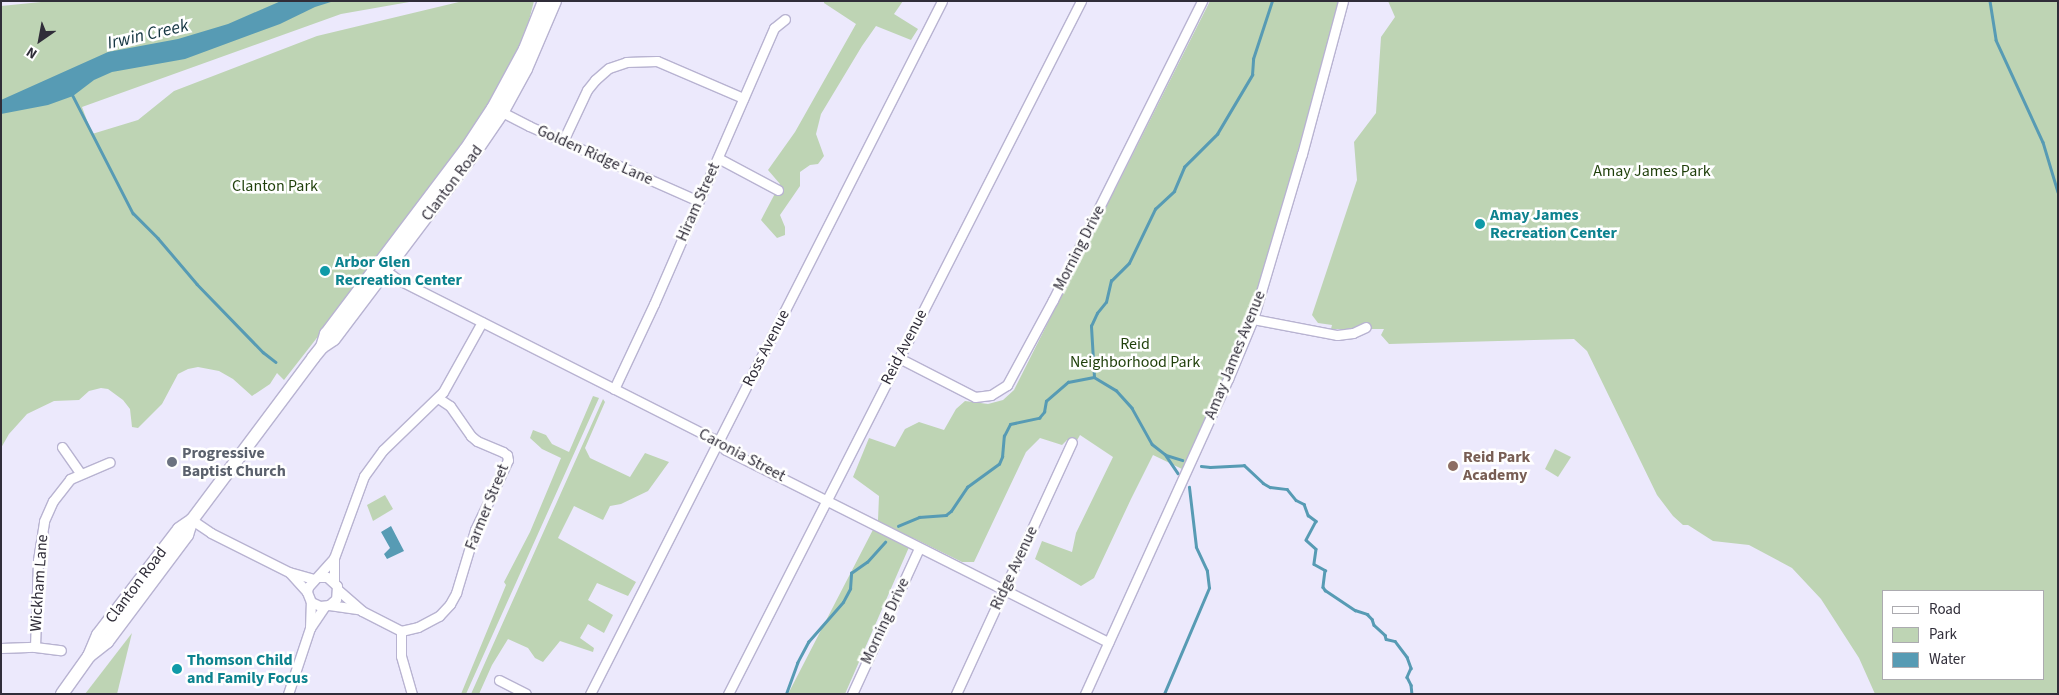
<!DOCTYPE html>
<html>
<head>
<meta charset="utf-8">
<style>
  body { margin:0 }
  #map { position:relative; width:2059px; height:695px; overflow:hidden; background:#ece9fc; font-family:"Source Sans 3",sans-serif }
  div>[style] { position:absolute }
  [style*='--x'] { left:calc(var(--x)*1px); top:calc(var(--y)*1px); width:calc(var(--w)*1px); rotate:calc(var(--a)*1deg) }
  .green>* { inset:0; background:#bed4b4 }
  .water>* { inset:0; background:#579bb4 }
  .stream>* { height:2.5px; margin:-1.25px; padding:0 1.25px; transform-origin:1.25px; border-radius:1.25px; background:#579bb4 }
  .roads { filter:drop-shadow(1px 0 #b8b3d1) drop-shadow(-1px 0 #b8b3d1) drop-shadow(0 1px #b8b3d1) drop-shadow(0 -1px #b8b3d1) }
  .minor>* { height:9px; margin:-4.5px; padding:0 4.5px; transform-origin:4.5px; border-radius:4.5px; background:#fff }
  .secondary>* { height:12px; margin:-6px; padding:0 6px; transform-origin:6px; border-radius:6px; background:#fff }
  .dots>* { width:14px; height:14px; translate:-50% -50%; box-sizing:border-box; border:2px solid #fff; border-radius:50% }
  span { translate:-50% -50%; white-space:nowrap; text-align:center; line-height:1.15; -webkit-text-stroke:5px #fff; paint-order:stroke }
  .street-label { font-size:16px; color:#302d39 }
  .park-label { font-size:16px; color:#1f3f0a }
  .culture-label { font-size:16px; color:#0d838f; font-weight:700 }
  .left { translate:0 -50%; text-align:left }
  .worship-label { font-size:16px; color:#5b616d; font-weight:700 }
  .education-label { font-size:16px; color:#785e54; font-weight:700 }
  .water-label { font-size:18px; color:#133440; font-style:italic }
  .frame { position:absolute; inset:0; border:2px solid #302d39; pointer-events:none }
  .legend { position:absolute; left:1882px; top:590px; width:162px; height:90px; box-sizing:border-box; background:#fff; border:1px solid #acabb0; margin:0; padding:6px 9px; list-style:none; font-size:15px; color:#302d39 }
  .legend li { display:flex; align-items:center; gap:10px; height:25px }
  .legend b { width:25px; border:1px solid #acabb0 }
  .north { position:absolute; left:15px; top:15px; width:50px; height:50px; -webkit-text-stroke:4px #fff; paint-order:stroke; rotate:213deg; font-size:14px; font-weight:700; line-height:20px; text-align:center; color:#302d39 }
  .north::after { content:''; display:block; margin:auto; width:18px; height:22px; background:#302d39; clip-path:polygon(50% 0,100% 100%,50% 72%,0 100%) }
</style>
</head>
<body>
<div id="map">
  <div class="green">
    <i style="clip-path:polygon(51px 1px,415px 1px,341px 14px,82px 107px,92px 134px,138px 120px,174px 91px,317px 36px,463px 1px,534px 1px,525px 36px,485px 112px,359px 284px,284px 380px,277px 373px,270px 384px,252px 396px,233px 379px,219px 371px,198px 367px,188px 369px,178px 374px,162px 404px,138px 428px,132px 427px,130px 409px,123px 400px,108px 389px,101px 388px,89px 391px,79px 400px,54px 401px,27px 414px,9px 434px,1px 448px,1px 6px)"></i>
    <i style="clip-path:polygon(824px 1px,903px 1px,894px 14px,918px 29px,911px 40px,876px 26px,862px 46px,821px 114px,816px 134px,824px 156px,818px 164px,810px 165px,800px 172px,800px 186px,780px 215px,785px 227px,785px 235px,777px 238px,761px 220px,780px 184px,768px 170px,795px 132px,856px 24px,824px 3px)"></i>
    <i style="clip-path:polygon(1210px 1px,1340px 1px,1253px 309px,1225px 379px,1182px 469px,1153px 455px,1131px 499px,1094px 578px,1081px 586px,1035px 559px,1042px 541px,1072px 552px,1076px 533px,1113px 457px,1080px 435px,1075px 444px,1067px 440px,1062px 445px,1040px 438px,1026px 452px,974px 562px,962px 562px,913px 538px,845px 694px,788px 694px,878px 520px,879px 496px,853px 477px,869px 438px,895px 447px,905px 429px,919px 422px,944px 430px,956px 409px,965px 401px,988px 404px,1003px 400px,1014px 390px)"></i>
    <i style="clip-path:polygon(evenodd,1388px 1px,2058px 1px,2058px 694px,1875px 694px,1859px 658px,1821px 599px,1792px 568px,1749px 545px,1713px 541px,1688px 525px,1683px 525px,1673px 516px,1657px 495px,1587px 351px,1574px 339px,1389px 344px,1381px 335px,1384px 329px,1331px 329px,1332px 325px,1318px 323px,1312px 315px,1357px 180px,1354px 142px,1376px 113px,1381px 37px,1395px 17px,1388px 1px,1883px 591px,2043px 591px,2043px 679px,1883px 679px,1883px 591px)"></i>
    <i style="clip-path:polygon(593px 396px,599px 398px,466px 694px,461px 694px,506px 585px,504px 582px,530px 532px,561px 458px,542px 449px,530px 438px,533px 430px,546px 435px,552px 444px,569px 452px)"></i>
    <i style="clip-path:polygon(603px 399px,605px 402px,585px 448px,590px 458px,630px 477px,645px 453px,669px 462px,648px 491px,621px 504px,610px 506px,603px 520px,574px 506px,558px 538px,636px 582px,628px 596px,597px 583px,588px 600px,613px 615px,604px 633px,588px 624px,580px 638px,594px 648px,593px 652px,560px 641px,543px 662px,535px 658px,528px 648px,508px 639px,492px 665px,479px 694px,471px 694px)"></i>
    <i style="clip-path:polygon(1555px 449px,1571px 457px,1558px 477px,1545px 469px)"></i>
    <i style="clip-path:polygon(385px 495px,393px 509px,373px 521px,367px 505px)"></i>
    <i style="clip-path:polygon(132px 633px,117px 694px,85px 694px)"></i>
  </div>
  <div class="water">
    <i style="clip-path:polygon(281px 1px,334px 1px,315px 7px,280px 24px,185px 59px,112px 72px,94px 80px,73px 96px,48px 105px,1px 114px,1px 100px,108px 52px,178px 39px,228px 24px)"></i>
    <i style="clip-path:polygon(391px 526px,404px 551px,387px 559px,384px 554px,390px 548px,381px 532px)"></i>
  </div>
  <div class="stream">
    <i style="--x:1990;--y:1;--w:39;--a:81"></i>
    <i style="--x:1996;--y:40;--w:112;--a:65.3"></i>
    <i style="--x:2043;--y:142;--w:52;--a:73.3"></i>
    <i style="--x:72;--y:94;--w:134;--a:62.9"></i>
    <i style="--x:133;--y:213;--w:35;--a:45"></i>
    <i style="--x:158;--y:238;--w:60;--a:49.7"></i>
    <i style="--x:197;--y:284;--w:95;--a:45.9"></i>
    <i style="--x:263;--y:352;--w:16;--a:38"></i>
    <i style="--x:1094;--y:377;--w:51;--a:-93.4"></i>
    <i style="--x:1091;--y:326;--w:14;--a:-65"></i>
    <i style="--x:1097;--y:313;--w:14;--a:-51"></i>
    <i style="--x:1106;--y:302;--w:22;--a:-77"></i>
    <i style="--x:1111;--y:281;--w:25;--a:-45"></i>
    <i style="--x:1129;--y:263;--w:60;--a:-64.3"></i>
    <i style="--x:1155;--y:209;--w:26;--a:-43"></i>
    <i style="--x:1174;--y:191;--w:26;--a:-67"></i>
    <i style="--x:1184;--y:167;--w:47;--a:-45"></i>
    <i style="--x:1217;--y:134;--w:69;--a:-59.3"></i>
    <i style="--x:1252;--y:75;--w:16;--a:-86"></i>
    <i style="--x:1253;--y:59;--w:61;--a:-71.9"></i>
    <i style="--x:1166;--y:455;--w:17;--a:17"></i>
    <i style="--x:1201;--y:466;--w:9;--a:6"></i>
    <i style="--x:1210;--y:467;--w:34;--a:-3"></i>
    <i style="--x:1244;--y:465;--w:26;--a:43"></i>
    <i style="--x:1263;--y:483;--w:8;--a:30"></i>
    <i style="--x:1270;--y:487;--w:17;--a:7"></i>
    <i style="--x:1287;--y:489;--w:14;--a:51"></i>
    <i style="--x:1296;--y:500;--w:9;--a:27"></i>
    <i style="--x:1304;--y:504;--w:12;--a:70"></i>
    <i style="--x:1308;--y:515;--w:10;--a:37"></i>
    <i style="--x:1316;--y:521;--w:21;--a:118"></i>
    <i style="--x:1306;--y:540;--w:13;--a:42"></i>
    <i style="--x:1316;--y:549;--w:15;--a:98"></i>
    <i style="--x:1314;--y:564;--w:13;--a:29"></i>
    <i style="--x:1325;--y:570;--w:17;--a:97"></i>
    <i style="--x:1323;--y:587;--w:4;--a:56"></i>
    <i style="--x:1325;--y:590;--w:36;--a:34"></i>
    <i style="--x:1355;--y:610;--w:13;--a:18"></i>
    <i style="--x:1367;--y:614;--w:7;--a:45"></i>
    <i style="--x:1372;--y:619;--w:6;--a:72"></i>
    <i style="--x:1374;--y:625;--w:15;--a:42"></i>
    <i style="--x:1385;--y:635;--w:4;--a:76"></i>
    <i style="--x:1386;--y:639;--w:9;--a:13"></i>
    <i style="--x:1395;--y:641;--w:20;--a:53"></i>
    <i style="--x:1407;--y:657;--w:12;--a:70"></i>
    <i style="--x:1411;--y:668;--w:10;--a:114"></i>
    <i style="--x:1407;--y:677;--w:9;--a:63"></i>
    <i style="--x:1411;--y:685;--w:9;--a:84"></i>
    <i style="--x:898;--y:526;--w:23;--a:-23"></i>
    <i style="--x:919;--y:517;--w:27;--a:-4"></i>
    <i style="--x:946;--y:515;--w:6;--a:-39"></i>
    <i style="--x:951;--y:511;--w:29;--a:-56"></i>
    <i style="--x:967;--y:487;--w:39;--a:-36"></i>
    <i style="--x:999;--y:464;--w:8;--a:-67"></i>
    <i style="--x:1002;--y:457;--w:21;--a:-85"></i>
    <i style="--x:1004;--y:436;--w:13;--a:-63"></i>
    <i style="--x:1010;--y:424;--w:30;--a:-12"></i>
    <i style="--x:1039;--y:418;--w:8;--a:-50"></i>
    <i style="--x:1044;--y:412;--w:11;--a:-80"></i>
    <i style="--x:1046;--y:401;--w:29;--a:-41"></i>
    <i style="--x:1068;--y:382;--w:26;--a:-11"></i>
    <i style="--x:1094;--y:377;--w:26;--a:31"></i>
    <i style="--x:1116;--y:390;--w:24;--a:48"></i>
    <i style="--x:1132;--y:408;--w:41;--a:60.9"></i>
    <i style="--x:1152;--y:444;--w:16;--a:38"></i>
    <i style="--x:1165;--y:454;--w:23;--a:56"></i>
    <i style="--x:786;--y:694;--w:33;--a:-70"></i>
    <i style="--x:797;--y:663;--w:24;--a:-62"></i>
    <i style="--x:808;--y:642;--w:53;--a:-48.8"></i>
    <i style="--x:843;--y:602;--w:15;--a:-62"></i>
    <i style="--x:850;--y:589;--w:16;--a:-86"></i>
    <i style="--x:851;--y:573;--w:19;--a:-35"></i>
    <i style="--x:867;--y:562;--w:27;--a:-48"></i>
    <i style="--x:1164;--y:694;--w:115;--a:-67"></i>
    <i style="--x:1209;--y:588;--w:17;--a:-97"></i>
    <i style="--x:1207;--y:571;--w:26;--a:-115"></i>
    <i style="--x:1196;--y:547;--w:60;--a:-96.7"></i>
  </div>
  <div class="roads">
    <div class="minor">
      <i style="--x:498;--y:110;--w:35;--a:27"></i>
      <i style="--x:529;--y:126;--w:185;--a:23.9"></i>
      <i style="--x:563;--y:141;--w:56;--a:-64.8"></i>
      <i style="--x:587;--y:90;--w:13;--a:-51"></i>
      <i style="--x:595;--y:80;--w:18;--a:-41"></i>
      <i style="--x:609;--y:68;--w:18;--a:-19"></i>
      <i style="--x:626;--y:62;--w:31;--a:-2"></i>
      <i style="--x:657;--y:61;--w:94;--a:23.3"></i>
      <i style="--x:718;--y:158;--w:68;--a:28.1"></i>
      <i style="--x:382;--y:268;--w:19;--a:36"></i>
      <i style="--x:397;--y:279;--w:353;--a:26.8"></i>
      <i style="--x:712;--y:438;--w:18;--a:41"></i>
      <i style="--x:726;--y:450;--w:428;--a:26.7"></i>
      <i style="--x:1253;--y:319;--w:86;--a:10.8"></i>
      <i style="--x:1337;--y:335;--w:16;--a:-7"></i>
      <i style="--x:1353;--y:333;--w:14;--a:-25"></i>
      <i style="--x:899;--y:358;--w:85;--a:27.2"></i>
      <i style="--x:975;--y:397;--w:16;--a:-7"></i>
      <i style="--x:991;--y:395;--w:19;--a:-32"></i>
      <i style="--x:1007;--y:385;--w:97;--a:-61.6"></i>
      <i style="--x:1053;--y:300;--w:334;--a:-63.5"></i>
      <i style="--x:614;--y:389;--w:94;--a:-64.8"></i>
      <i style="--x:654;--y:304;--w:301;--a:-66.5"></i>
      <i style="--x:774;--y:28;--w:14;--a:-39"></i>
      <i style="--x:62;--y:447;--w:32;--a:55"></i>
      <i style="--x:192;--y:520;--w:23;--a:34"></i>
      <i style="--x:211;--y:533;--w:87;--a:26.6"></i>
      <i style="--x:289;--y:572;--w:26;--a:16"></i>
      <i style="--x:334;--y:558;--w:24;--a:90"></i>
      <i style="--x:290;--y:573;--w:25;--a:48"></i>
      <i style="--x:318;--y:577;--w:9;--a:0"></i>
      <i style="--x:327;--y:577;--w:13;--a:42"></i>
      <i style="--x:337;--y:586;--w:13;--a:94"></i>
      <i style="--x:336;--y:599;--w:9;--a:139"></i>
      <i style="--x:329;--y:605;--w:9;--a:174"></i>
      <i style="--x:320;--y:606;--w:10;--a:-156"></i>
      <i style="--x:311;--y:602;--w:11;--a:-112"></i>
      <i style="--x:307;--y:592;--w:5;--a:-79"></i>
      <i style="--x:308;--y:587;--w:39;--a:-48"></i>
      <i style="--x:334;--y:558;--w:87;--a:-69.9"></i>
      <i style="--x:364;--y:476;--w:32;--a:-54"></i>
      <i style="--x:383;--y:450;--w:83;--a:-44"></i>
      <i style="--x:443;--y:392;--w:80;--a:-60.9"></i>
      <i style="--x:338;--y:590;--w:32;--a:41"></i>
      <i style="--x:362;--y:611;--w:44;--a:27.1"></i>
      <i style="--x:401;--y:631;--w:17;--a:-13"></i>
      <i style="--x:418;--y:627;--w:24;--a:-28"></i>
      <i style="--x:439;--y:616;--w:16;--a:-47"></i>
      <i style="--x:450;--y:604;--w:13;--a:-61"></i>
      <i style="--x:456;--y:593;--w:66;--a:-73.2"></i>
      <i style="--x:475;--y:530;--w:77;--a:-64.8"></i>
      <i style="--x:508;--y:460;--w:5;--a:-101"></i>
      <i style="--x:507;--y:455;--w:5;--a:-143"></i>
      <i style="--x:503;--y:452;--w:28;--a:-157"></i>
      <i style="--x:477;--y:441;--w:8;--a:-140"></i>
      <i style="--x:471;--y:436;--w:37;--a:-125"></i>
      <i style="--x:450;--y:406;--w:14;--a:-146"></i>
      <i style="--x:329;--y:605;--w:30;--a:8"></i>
      <i style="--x:310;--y:628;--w:26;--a:-88"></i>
      <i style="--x:401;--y:631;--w:25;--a:90"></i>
      <i style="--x:401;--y:656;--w:40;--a:74"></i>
      <i style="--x:35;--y:647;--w:87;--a:-88"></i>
      <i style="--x:38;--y:560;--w:39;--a:-81"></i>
      <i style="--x:44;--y:521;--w:22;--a:-66"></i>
      <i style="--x:53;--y:501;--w:28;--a:-52"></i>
      <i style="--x:70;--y:479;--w:43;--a:-23"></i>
      <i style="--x:1;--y:648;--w:34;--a:-2"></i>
      <i style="--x:35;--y:647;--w:26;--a:7"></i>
      <i style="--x:499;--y:680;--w:30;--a:27"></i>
      <i style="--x:288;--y:694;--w:70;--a:-71.6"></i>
      <i style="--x:310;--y:628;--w:25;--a:-56"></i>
      <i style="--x:590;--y:694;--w:777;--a:-63.07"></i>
      <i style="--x:728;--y:694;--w:778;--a:-63.01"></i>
      <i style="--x:852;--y:694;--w:161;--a:-65.3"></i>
      <i style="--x:956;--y:694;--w:277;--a:-65.3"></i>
      <i style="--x:1085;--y:694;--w:346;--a:-65.6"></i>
      <i style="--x:1228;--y:379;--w:65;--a:-67.4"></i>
      <i style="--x:1253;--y:319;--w:172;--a:-73.5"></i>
      <i style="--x:1302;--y:154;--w:158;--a:-75"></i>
    </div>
    <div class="secondary">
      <i style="--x:322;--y:347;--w:14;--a:-73"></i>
      <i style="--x:326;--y:334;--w:232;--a:-52.9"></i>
      <i style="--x:466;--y:149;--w:49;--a:-56.6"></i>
      <i style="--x:493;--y:108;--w:67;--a:-61.5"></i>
      <i style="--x:525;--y:49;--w:52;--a:-68.4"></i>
      <i style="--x:89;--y:656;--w:23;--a:-38"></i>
      <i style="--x:107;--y:642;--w:134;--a:-53.2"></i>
      <i style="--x:187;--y:535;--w:16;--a:-72"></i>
      <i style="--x:192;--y:520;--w:202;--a:-53.2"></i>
      <i style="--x:313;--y:358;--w:14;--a:-51"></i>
      <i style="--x:322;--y:347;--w:14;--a:-34"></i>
      <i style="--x:334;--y:339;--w:239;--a:-53"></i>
      <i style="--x:478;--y:148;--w:42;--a:-55.6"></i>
      <i style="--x:502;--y:113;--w:50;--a:-61.4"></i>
      <i style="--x:526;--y:69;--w:74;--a:-66.9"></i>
      <i style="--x:62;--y:694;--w:47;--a:-54.6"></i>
      <i style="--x:89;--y:656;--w:23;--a:-67"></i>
      <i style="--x:98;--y:635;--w:133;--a:-52.6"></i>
      <i style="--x:179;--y:529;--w:16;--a:-35"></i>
    </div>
  </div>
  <div class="dots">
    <i style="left:1480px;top:224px;background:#0f9aa8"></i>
    <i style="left:325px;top:271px;background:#0f9aa8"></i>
    <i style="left:172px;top:462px;background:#6b7280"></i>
    <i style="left:1453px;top:466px;background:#8d6e63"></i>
    <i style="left:177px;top:669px;background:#0f9aa8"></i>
  </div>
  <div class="street-label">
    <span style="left:595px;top:155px;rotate:24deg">Golden Ridge Lane</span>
    <span style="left:452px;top:183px;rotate:-53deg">Clanton Road</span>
    <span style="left:698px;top:202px;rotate:-66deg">Hiram Street</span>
    <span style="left:1079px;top:248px;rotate:-63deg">Morning Drive</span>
    <span style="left:904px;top:347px;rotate:-63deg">Reid Avenue</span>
    <span style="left:766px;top:348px;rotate:-63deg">Ross Avenue</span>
    <span style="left:1235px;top:355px;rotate:-68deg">Amay James Avenue</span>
    <span style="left:742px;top:455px;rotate:28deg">Caronia Street</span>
    <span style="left:487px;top:507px;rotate:-68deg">Farmer Street</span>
    <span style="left:1014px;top:568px;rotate:-65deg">Ridge Avenue</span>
    <span style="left:39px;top:583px;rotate:-86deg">Wickham Lane</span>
    <span style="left:136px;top:585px;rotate:-53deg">Clanton Road</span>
    <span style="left:885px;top:621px;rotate:-65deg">Morning Drive</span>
  </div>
  <div class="park-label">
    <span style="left:1652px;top:171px">Amay James Park</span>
    <span style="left:275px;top:186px">Clanton Park</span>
    <span style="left:1135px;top:353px">Reid<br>Neighborhood Park</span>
  </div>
  <div class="culture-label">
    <span class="left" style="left:1490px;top:224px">Amay James<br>Recreation Center</span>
    <span class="left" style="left:335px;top:271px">Arbor Glen<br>Recreation Center</span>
    <span class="left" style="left:187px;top:669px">Thomson Child<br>and Family Focus</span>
  </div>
  <div class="worship-label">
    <span class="left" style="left:182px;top:462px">Progressive<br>Baptist Church</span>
  </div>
  <div class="education-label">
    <span class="left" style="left:1463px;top:466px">Reid Park<br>Academy</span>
  </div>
  <div class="water-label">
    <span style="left:148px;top:35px;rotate:-13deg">Irwin Creek</span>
  </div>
  <div class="frame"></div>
  <ul class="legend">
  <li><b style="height:6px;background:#fff"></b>Road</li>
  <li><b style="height:14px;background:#bed4b4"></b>Park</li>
  <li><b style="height:14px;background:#579bb4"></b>Water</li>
  </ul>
  <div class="north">N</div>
</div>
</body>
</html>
